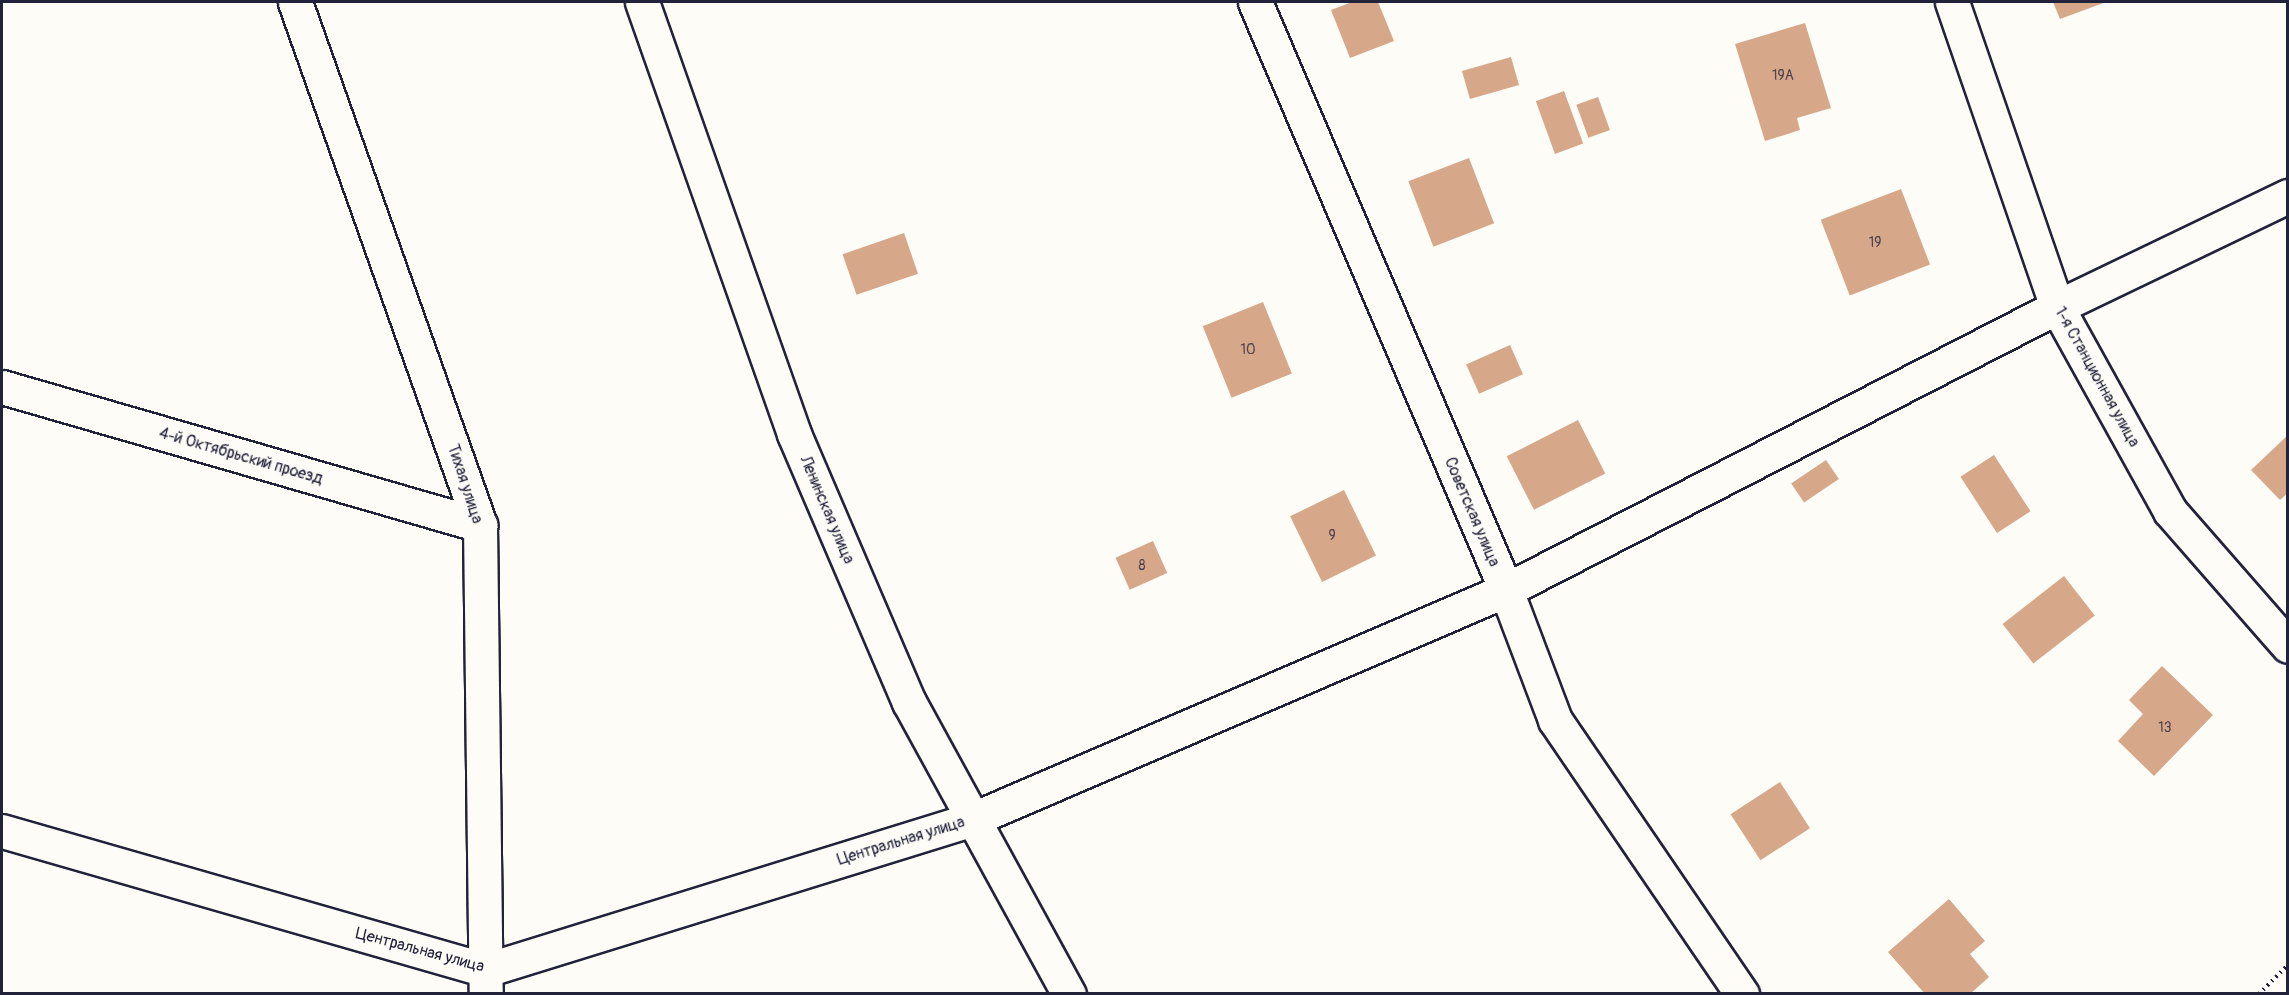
<!DOCTYPE html>
<html>
<head>
<meta charset="utf-8">
<style>
  body { margin:0 }
  #map { position:relative; width:2289px; height:995px; overflow:hidden; background:#fdfcf7; font-family:Pangolin,sans-serif }
  div>[style] { position:absolute }
  [style*='--x'] { left:calc(var(--x)*1px); top:calc(var(--y)*1px); width:calc(var(--w)*1px); rotate:calc(var(--a)*1deg) }
  .building>* { inset:0; background:#d6a788; transform-origin:0 0 }
  .path>* { height:4px; margin-top:-2px; transform-origin:0; background:repeating-linear-gradient(90deg,#22223b 0 1.5px,transparent 0 6px) }
  .roads { filter:drop-shadow(2px 0 #22223b) drop-shadow(-2px 0 #22223b) drop-shadow(0 2px #22223b) drop-shadow(0 -2px #22223b) }
  .minor>* { height:33px; margin:-16.5px; padding:0 16.5px; transform-origin:16.5px; border-radius:16.5px; background:#fdfcf7 }
  .major>* { height:33px; margin:-16.5px; padding:0 16.5px; transform-origin:16.5px; border-radius:16.5px; background:#fdfcf7 }
  span { translate:-50% -50%; white-space:nowrap; text-align:center; line-height:1.15; -webkit-text-stroke:5px #fdfcf7; paint-order:stroke }
  .number-label { font-size:14px; color:#4f434e }
  .number-label span { -webkit-text-stroke-width:0 }
  .street-label { font-size:16px; color:#22223b }
  .frame { position:absolute; inset:0; border:3px solid #22223b; pointer-events:none }
</style>
</head>
<body>
<div id="map">
  <div class="building">
    <i style="clip-path:polygon(1352px 2px,1378px 2px,1394px 41px,1350px 58px,1331px 10px)"></i>
    <i style="clip-path:polygon(2053px 2px,2106px 2px,2060px 19px)"></i>
    <i style="clip-path:polygon(1805px 23px,1831px 108px,1797px 118px,1800px 130px,1765px 141px,1735px 44px)"></i>
    <i style="left:1511px;top:57px;width:29px;height:51px;rotate:74deg"></i>
    <i style="left:1564px;top:91px;width:56px;height:30px;rotate:70deg"></i>
    <i style="left:1598px;top:97px;width:35px;height:23px;rotate:70deg"></i>
    <i style="left:1469px;top:158px;width:70px;height:65px;rotate:69deg"></i>
    <i style="left:1901px;top:189px;width:81px;height:86px;rotate:69deg"></i>
    <i style="left:904px;top:233px;width:43px;height:65px;rotate:71deg"></i>
    <i style="left:1263px;top:302px;width:77px;height:65px;rotate:68deg"></i>
    <i style="left:1510px;top:345px;width:32px;height:48px;rotate:66deg"></i>
    <i style="left:1578px;top:420px;width:60px;height:80px;rotate:63deg"></i>
    <i style="clip-path:polygon(2288px 435px,2288px 493px,2280px 500px,2251px 470px)"></i>
    <i style="left:1994px;top:455px;width:67px;height:40px;rotate:57deg"></i>
    <i style="left:1826px;top:460px;width:23px;height:42px;rotate:56deg"></i>
    <i style="left:1344px;top:490px;width:73px;height:60px;rotate:64deg"></i>
    <i style="left:1153px;top:541px;width:35px;height:41px;rotate:66deg"></i>
    <i style="left:2064px;top:576px;width:50px;height:78px;rotate:52deg"></i>
    <i style="clip-path:polygon(2162px 666px,2213px 715px,2154px 776px,2118px 741px,2143px 714px,2129px 700px)"></i>
    <i style="left:1780px;top:782px;width:55px;height:59px;rotate:57deg"></i>
    <i style="clip-path:polygon(1949px 899px,1985px 941px,1970px 954px,1989px 977px,1970px 994px,1925px 994px,1888px 952px)"></i>
  </div>
  <div class="path">
    <i style="--x:2259;--y:994;--w:41;--a:-45"></i>
  </div>
  <div class="roads">
    <div class="minor">
      <i style="--x:295;--y:2;--w:555;--a:70.52"></i>
      <i style="--x:480;--y:525;--w:469;--a:89.3"></i>
      <i style="--x:642;--y:2;--w:458;--a:70.6"></i>
      <i style="--x:794;--y:434;--w:292;--a:66.8"></i>
      <i style="--x:909;--y:702;--w:333;--a:61.3"></i>
      <i style="--x:1255;--y:2;--w:639;--a:66.88"></i>
      <i style="--x:1506;--y:590;--w:139;--a:69.3"></i>
      <i style="--x:1555;--y:720;--w:332;--a:55.7"></i>
      <i style="--x:2;--y:387;--w:498;--a:16.1"></i>
      <i style="--x:2;--y:831;--w:504;--a:16.02"></i>
      <i style="--x:486;--y:970;--w:510;--a:-17.23"></i>
      <i style="--x:973;--y:819;--w:580;--a:-23.25"></i>
      <i style="--x:1506;--y:590;--w:619;--a:-27.19"></i>
      <i style="--x:2057;--y:307;--w:256;--a:-25.7"></i>
    </div>
    <div class="major">
      <i style="--x:1952;--y:2;--w:323;--a:71"></i>
      <i style="--x:2057;--y:307;--w:233;--a:61"></i>
      <i style="--x:2170;--y:511;--w:179;--a:48.8"></i>
    </div>
  </div>
  <div class="number-label">
    <span style="left:1783px;top:76px">19А</span>
    <span style="left:1875px;top:243px">19</span>
    <span style="left:1248px;top:350px">10</span>
    <span style="left:1332px;top:536px">9</span>
    <span style="left:1142px;top:566px">8</span>
    <span style="left:2165px;top:728px">13</span>
  </div>
  <div class="street-label">
    <span style="left:2097px;top:377px;rotate:61deg">1-я Станционная улица</span>
    <span style="left:241px;top:456px;rotate:16deg">4-й Октябрьский проезд</span>
    <span style="left:465px;top:484px;rotate:72deg">Тихая улица</span>
    <span style="left:827px;top:510px;rotate:67deg">Ленинская улица</span>
    <span style="left:1472px;top:512px;rotate:67deg">Советская улица</span>
    <span style="left:901px;top:841px;rotate:-17deg">Центральная улица</span>
    <span style="left:420px;top:950px;rotate:15deg">Центральная улица</span>
  </div>
  <div class="frame"></div>
</div>
</body>
</html>
